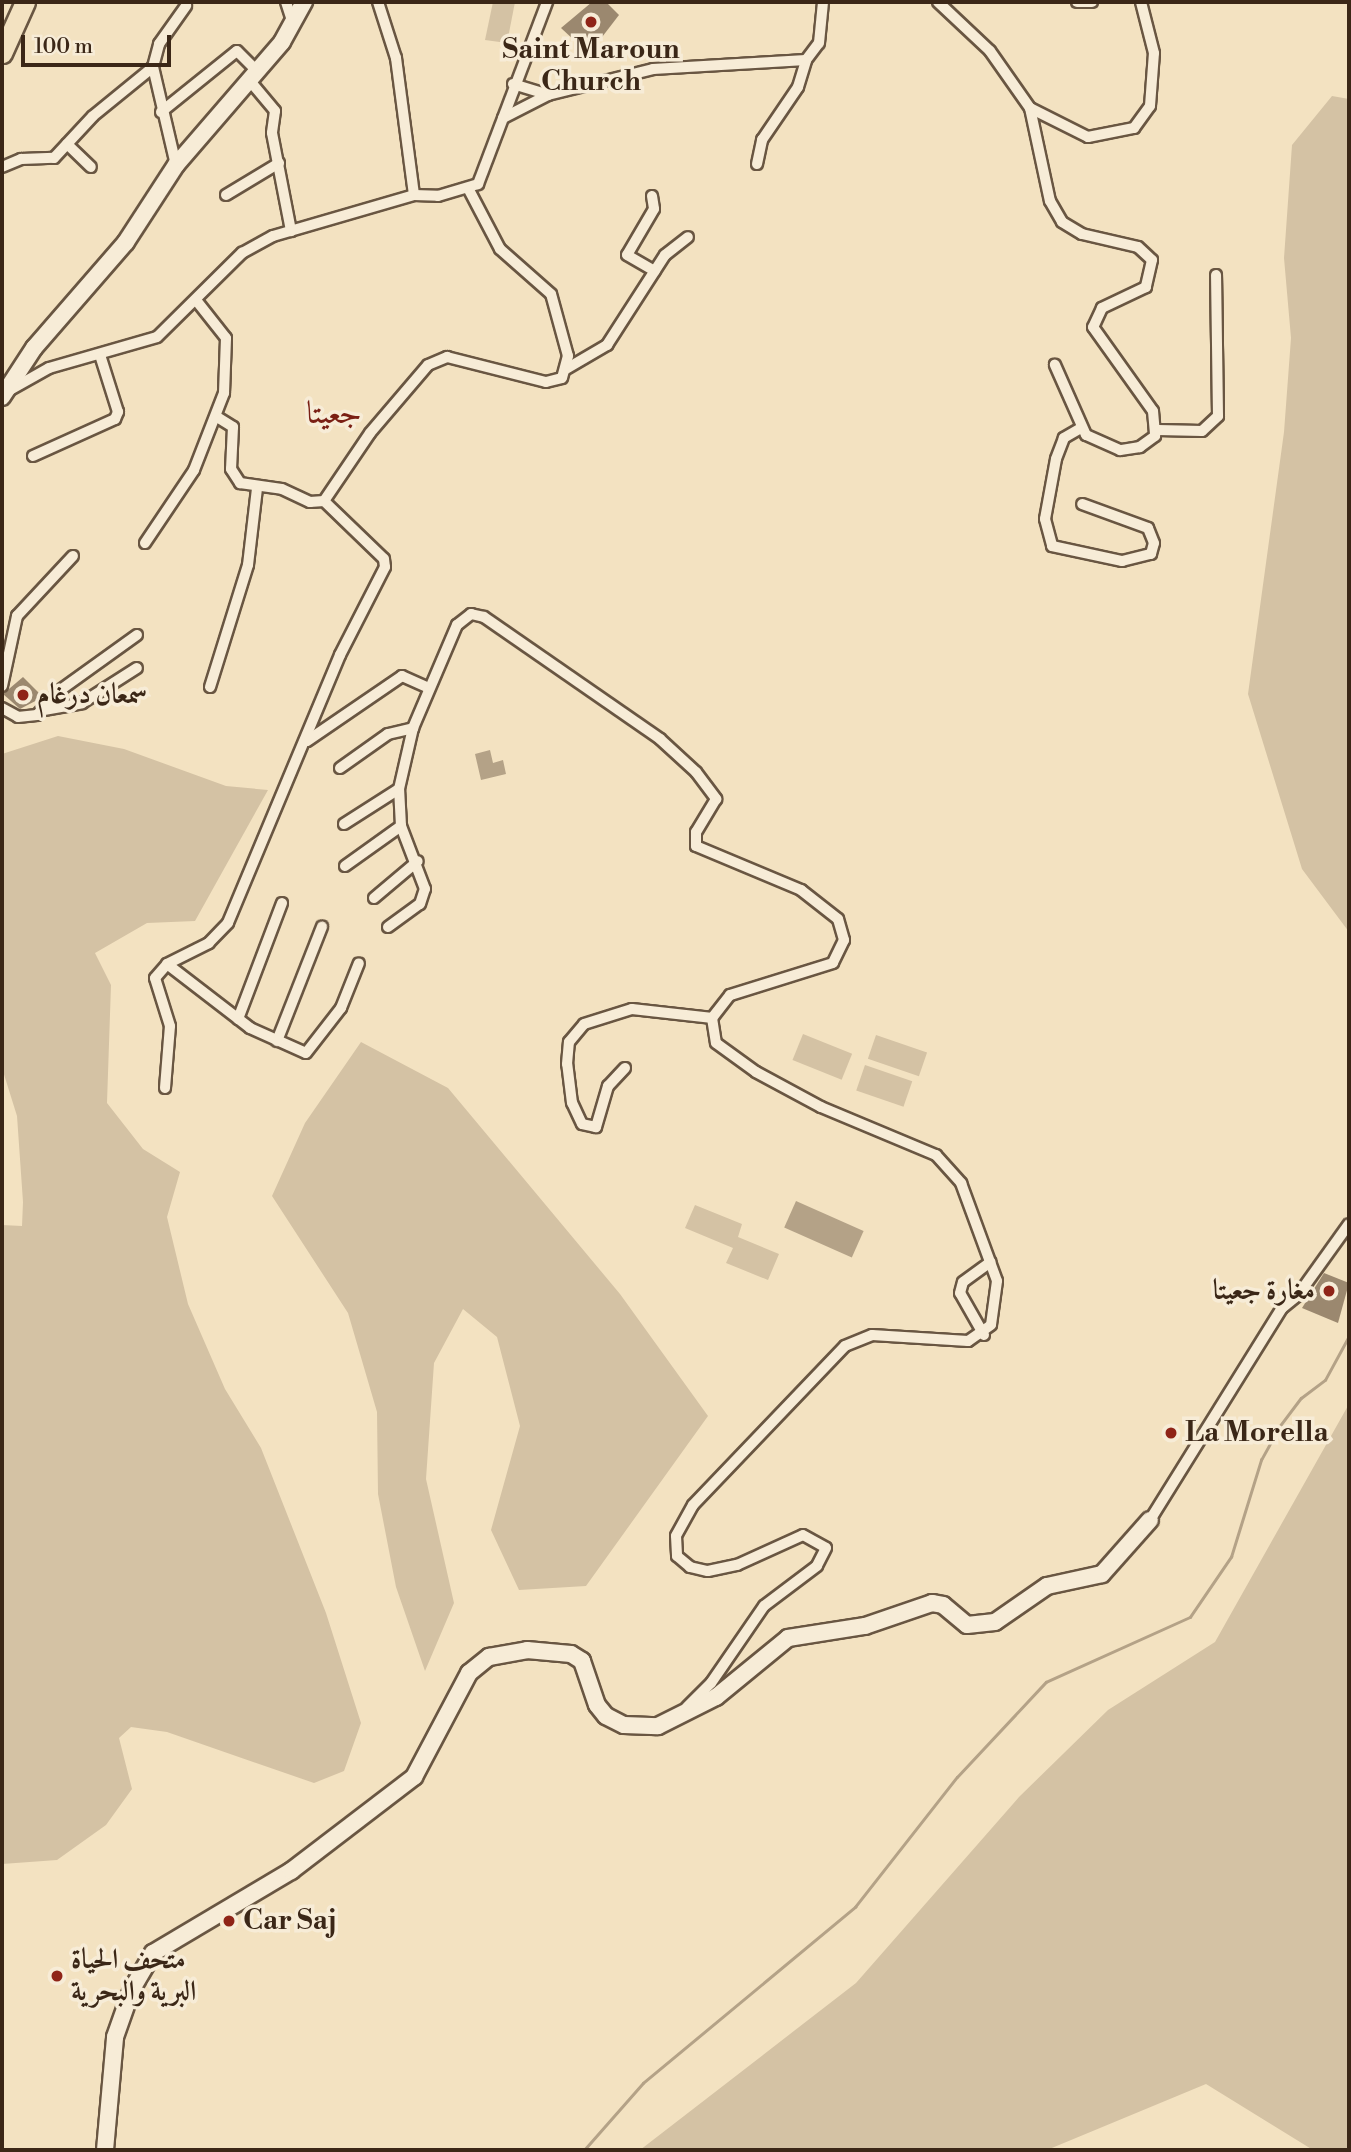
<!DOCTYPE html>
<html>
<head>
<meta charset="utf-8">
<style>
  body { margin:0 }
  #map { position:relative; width:1351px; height:2152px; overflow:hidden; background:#f3e2c1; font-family:"Libre Bodoni",Amiri,serif }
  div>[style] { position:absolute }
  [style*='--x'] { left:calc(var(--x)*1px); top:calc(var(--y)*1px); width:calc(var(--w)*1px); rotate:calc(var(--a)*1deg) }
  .green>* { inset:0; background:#d4c2a4; transform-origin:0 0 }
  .water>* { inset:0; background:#b4a287; transform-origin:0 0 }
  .stream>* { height:2.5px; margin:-1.25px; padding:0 1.25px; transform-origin:1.25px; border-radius:1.25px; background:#b4a287 }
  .building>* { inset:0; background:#9b886f }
  .roads { filter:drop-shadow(2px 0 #695642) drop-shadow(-2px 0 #695642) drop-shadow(0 2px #695642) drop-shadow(0 -2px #695642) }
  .street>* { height:10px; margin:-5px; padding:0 5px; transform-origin:5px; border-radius:5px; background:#f7ecd7 }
  .secondary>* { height:16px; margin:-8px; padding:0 8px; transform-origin:8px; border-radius:8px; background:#f7ecd7 }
  .highway>* { height:19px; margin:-9.5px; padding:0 9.5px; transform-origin:9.5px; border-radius:9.5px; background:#f3e2c1 }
  .dots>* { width:19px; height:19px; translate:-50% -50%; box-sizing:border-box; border:4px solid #f7ecd7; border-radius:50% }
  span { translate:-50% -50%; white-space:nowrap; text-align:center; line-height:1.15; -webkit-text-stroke:7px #f7ecd7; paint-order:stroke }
  .poi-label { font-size:28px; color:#3b2717; font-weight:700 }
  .left { translate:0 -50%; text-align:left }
  .right { translate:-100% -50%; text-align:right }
  .quarter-label { font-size:32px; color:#7a1f14 }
  .frame { position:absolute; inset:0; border:4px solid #3b2717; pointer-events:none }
  .scale { position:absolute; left:21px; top:35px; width:150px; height:32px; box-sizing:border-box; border:4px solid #3b2717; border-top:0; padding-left:9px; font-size:21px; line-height:24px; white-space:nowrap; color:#3b2717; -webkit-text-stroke:5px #f7ecd7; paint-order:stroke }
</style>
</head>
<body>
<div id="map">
  <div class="green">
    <i style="clip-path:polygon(493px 2px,515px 2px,507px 43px,485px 40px)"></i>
    <i style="clip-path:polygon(1332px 96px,1349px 99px,1349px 932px,1302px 869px,1248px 694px,1284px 432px,1291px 338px,1284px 258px,1292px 145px)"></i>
    <i style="clip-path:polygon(58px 736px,124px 749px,226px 786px,268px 790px,195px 921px,147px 923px,95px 953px,111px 985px,107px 1103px,143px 1149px,180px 1172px,167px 1217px,188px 1304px,225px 1389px,261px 1448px,326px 1613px,361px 1723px,344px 1771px,314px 1783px,167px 1732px,131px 1727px,119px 1738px,132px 1789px,106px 1825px,57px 1860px,2px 1864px,2px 1225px,22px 1226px,23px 1202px,17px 1116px,2px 1068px,2px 754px)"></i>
    <i style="left:803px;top:1034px;width:53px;height:28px;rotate:22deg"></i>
    <i style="left:876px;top:1035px;width:54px;height:25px;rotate:19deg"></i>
    <i style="clip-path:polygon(361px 1042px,448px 1088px,620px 1294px,708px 1416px,586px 1586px,519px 1590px,491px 1530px,520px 1426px,497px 1337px,463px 1309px,434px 1363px,426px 1479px,454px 1603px,425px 1671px,396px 1587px,378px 1494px,377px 1412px,348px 1313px,272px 1196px,305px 1123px)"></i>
    <i style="left:865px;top:1065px;width:50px;height:27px;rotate:19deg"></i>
    <i style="clip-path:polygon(695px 1205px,742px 1224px,738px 1237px,779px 1254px,768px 1280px,726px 1263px,733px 1248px,685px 1228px)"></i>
    <i style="clip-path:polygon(1349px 1404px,1349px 2150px,1313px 2150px,1206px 2084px,1047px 2150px,640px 2150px,856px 1983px,1019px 1797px,1108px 1710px,1215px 1642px)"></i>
  </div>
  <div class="water">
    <i style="clip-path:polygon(490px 750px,493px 763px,503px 760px,506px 774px,481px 780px,475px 754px)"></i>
    <i style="left:796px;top:1201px;width:74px;height:29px;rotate:24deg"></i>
  </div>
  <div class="stream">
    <i style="--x:584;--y:2150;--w:89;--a:-48.6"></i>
    <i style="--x:643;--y:2083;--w:276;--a:-39.7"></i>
    <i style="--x:855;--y:1907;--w:165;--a:-51.9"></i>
    <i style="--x:957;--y:1777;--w:130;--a:-46.9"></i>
    <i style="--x:1046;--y:1682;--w:158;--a:-24.3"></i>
    <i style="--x:1190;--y:1617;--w:73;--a:-55.7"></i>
    <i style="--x:1231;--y:1557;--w:102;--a:-72.8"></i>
    <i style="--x:1261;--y:1460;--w:38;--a:-61"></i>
    <i style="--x:1279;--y:1427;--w:36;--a:-53"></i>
    <i style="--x:1301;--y:1398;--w:30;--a:-37"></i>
    <i style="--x:1325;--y:1380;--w:50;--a:-61.4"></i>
  </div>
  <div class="building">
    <i style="clip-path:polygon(592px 2px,606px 2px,619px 15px,589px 54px,561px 28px)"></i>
    <i style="clip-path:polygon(23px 677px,43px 697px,20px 709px,3px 694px)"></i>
    <i style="clip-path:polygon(1324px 1273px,1349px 1283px,1338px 1323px,1302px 1308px)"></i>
  </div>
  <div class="roads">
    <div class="street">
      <i style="--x:286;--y:2;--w:22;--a:72"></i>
      <i style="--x:378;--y:2;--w:59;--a:72.2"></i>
      <i style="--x:396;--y:58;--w:138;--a:82.5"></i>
      <i style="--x:938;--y:2;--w:71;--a:43.3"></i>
      <i style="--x:990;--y:51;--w:70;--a:54.9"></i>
      <i style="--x:1030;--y:108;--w:65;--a:26.6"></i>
      <i style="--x:1088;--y:137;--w:47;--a:-11.1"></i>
      <i style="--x:1134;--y:128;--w:27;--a:-54"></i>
      <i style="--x:1150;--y:106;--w:53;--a:-85.7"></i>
      <i style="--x:1154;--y:53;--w:53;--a:-104.3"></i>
      <i style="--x:1077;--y:2;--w:15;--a:0"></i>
      <i style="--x:250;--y:81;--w:39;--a:50"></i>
      <i style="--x:275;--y:111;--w:22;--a:98"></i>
      <i style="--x:272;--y:133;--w:100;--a:79"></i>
      <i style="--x:513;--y:84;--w:37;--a:17"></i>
      <i style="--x:1030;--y:108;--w:95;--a:77.9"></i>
      <i style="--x:1050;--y:201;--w:24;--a:60"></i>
      <i style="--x:1062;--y:222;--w:23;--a:31"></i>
      <i style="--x:1082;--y:234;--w:57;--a:13.1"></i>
      <i style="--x:1138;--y:247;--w:19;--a:43"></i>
      <i style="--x:1152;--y:260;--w:28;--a:103"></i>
      <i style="--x:1146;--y:287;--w:49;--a:154.5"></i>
      <i style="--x:1102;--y:308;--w:21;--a:115"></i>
      <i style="--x:1093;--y:327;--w:103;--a:54.5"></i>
      <i style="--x:1153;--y:411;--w:25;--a:85"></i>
      <i style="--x:1155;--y:436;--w:19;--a:144"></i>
      <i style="--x:1140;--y:447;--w:20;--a:171"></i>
      <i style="--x:1120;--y:450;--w:37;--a:-156"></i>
      <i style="--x:1086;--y:435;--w:77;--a:-113.9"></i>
      <i style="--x:161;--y:112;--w:97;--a:-38.8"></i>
      <i style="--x:237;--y:51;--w:30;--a:45"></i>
      <i style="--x:503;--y:118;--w:51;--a:-27.1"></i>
      <i style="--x:548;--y:95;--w:108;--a:-13.9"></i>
      <i style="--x:653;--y:69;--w:153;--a:-3.4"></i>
      <i style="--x:806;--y:60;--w:21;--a:-53"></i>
      <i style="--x:819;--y:43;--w:41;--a:-84.4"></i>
      <i style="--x:67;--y:144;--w:33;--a:44"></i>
      <i style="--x:757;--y:164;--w:25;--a:-78"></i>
      <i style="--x:762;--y:140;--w:64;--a:-55.8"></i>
      <i style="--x:798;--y:87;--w:28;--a:-73"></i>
      <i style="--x:176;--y:165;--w:101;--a:-103.2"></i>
      <i style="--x:153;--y:67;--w:24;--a:-75"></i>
      <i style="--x:159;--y:44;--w:47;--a:-54.6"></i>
      <i style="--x:2;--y:167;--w:21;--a:-23"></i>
      <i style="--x:21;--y:159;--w:33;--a:-2"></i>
      <i style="--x:54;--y:158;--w:57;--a:-47.1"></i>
      <i style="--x:93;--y:116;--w:77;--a:-39.2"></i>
      <i style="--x:226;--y:195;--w:62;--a:-31.1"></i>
      <i style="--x:652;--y:196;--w:13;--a:81"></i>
      <i style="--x:654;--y:209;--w:53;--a:120.4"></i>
      <i style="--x:627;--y:255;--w:32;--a:30"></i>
      <i style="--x:566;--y:369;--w:48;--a:-30.3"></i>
      <i style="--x:607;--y:345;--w:107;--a:-57.2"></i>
      <i style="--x:665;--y:255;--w:29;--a:-38"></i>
      <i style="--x:10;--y:390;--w:45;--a:-29.4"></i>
      <i style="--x:49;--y:368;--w:112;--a:-16"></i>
      <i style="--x:157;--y:337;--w:120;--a:-44.7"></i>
      <i style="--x:242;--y:253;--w:35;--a:-29"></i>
      <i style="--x:273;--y:236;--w:147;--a:-16.2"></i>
      <i style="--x:414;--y:195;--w:24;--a:2"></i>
      <i style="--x:438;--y:196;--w:42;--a:-16.7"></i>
      <i style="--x:478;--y:184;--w:195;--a:-69.2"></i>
      <i style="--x:217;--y:417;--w:19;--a:32"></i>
      <i style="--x:233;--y:427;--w:42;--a:92.7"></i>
      <i style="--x:231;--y:469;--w:17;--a:57"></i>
      <i style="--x:240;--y:483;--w:42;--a:8.1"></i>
      <i style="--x:282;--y:489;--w:31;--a:25"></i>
      <i style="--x:310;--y:502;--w:14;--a:-4"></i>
      <i style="--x:324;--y:501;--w:83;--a:44"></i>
      <i style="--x:384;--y:559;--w:8;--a:83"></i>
      <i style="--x:385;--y:567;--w:99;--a:117.1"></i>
      <i style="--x:340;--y:655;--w:290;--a:112.7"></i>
      <i style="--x:228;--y:923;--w:28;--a:134"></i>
      <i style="--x:209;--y:943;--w:47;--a:153.4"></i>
      <i style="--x:167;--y:964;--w:105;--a:37.6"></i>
      <i style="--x:250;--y:1028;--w:61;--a:24.1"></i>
      <i style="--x:306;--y:1053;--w:57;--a:-52.1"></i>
      <i style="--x:341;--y:1008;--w:48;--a:-68.2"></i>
      <i style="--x:1081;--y:428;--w:20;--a:150"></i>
      <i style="--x:1064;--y:438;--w:22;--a:111"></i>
      <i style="--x:1056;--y:459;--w:61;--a:100.4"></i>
      <i style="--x:1045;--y:519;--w:28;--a:75"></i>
      <i style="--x:1052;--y:546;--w:72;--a:12.1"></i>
      <i style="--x:1122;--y:561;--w:30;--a:-14"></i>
      <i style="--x:1151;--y:554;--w:11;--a:-75"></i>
      <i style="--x:1154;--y:543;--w:16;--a:-112"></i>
      <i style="--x:1148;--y:528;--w:70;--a:-160"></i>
      <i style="--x:1158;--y:430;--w:44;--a:1.3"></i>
      <i style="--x:1202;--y:431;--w:22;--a:-43"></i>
      <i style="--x:1218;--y:416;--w:141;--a:-90.8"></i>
      <i style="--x:33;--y:456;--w:90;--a:-24.3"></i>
      <i style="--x:115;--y:419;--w:8;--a:-67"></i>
      <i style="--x:118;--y:412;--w:60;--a:-107.5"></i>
      <i style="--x:324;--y:501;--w:82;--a:-55.9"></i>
      <i style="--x:370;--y:433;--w:89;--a:-49.5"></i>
      <i style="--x:428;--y:365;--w:21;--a:-23"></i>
      <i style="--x:447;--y:357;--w:102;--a:14.2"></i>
      <i style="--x:546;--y:382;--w:16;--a:-14"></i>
      <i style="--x:562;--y:378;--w:23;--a:-75"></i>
      <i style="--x:568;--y:356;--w:64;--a:-105.3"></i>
      <i style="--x:551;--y:294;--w:68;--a:-138.6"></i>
      <i style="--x:500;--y:249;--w:67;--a:-117.7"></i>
      <i style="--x:145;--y:543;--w:88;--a:-56.1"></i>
      <i style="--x:194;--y:470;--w:83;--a:-68.7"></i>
      <i style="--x:224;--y:393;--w:55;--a:-87.9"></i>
      <i style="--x:226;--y:338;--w:48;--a:-128.3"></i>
      <i style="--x:2;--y:686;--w:72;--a:-77.9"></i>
      <i style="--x:17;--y:616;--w:82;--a:-47"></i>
      <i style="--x:210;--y:687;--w:128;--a:-72.7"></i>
      <i style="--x:248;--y:565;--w:78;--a:-83.3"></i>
      <i style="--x:2;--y:708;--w:18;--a:29"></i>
      <i style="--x:18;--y:717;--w:19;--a:-6"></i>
      <i style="--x:37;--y:715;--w:33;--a:-47"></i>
      <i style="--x:59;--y:691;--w:96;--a:-35.7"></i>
      <i style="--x:44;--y:710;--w:39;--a:-10"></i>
      <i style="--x:82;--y:703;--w:65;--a:-32.5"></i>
      <i style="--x:307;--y:741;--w:115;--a:-34.4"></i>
      <i style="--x:402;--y:676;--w:27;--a:24"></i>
      <i style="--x:340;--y:768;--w:59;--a:-35.3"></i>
      <i style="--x:388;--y:734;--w:26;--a:-13"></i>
      <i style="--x:344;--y:824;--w:65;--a:-32.5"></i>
      <i style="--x:345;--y:866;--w:69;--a:-35.5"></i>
      <i style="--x:374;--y:898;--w:57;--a:-40.1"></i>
      <i style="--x:388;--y:927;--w:39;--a:-36"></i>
      <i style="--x:420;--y:904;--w:16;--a:-72"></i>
      <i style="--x:425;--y:889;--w:67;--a:-110.9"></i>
      <i style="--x:401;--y:826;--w:37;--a:-93"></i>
      <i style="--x:399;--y:789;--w:63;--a:-77.1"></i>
      <i style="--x:413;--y:728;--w:112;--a:-66.9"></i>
      <i style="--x:457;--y:625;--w:18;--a:-38"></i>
      <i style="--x:471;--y:614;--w:13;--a:13"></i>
      <i style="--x:484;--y:617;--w:214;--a:34.7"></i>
      <i style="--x:660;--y:739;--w:49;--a:42.5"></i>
      <i style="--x:696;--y:772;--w:34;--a:53"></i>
      <i style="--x:716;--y:799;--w:39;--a:121"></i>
      <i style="--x:696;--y:832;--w:14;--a:90"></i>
      <i style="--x:696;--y:846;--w:114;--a:22.7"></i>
      <i style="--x:801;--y:890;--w:47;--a:38.1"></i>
      <i style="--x:838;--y:919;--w:22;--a:74"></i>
      <i style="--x:844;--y:940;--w:25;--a:116"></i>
      <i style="--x:833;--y:963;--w:108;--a:162.7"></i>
      <i style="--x:730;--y:995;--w:29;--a:128"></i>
      <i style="--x:712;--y:1018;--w:25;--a:81"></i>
      <i style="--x:716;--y:1043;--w:49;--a:35.9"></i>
      <i style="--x:756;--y:1072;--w:74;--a:28.3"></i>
      <i style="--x:821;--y:1107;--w:125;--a:22.7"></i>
      <i style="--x:936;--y:1155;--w:38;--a:48"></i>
      <i style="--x:961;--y:1183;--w:104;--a:69.8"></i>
      <i style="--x:997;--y:1281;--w:44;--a:97.8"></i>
      <i style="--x:991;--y:1325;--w:28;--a:145"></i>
      <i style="--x:968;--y:1341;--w:96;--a:-176.4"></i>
      <i style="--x:872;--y:1335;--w:29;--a:158"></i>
      <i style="--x:845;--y:1346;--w:220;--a:133.7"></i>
      <i style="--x:693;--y:1505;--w:35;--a:119"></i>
      <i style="--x:676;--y:1536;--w:20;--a:87"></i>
      <i style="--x:677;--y:1556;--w:17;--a:40"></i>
      <i style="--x:690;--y:1567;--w:18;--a:13"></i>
      <i style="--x:708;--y:1571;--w:30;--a:-12"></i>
      <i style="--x:737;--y:1565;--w:72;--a:-24.4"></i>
      <i style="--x:803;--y:1535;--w:26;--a:29"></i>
      <i style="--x:826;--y:1548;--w:20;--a:117"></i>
      <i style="--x:817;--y:1566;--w:66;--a:143"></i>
      <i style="--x:764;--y:1606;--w:93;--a:124.5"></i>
      <i style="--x:711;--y:1683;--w:34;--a:135"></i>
      <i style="--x:238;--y:1019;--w:124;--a:-69.2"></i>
      <i style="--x:277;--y:1041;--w:123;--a:-68.5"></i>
      <i style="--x:625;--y:1068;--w:25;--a:133"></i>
      <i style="--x:608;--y:1086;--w:43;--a:106.3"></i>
      <i style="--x:596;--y:1127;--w:14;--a:-168"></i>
      <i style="--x:582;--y:1124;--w:23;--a:-115"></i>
      <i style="--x:572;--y:1103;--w:39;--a:-97"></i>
      <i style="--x:567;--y:1064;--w:22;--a:-85"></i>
      <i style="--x:569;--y:1042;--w:23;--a:-50"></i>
      <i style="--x:584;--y:1024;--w:50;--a:-17.4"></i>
      <i style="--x:632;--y:1009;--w:81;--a:6.4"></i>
      <i style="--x:165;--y:1088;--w:62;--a:-85.4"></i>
      <i style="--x:170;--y:1026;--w:50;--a:-107.4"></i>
      <i style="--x:155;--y:978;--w:18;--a:-49"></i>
      <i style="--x:984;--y:1335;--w:48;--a:-119.7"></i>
      <i style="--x:960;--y:1293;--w:11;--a:-75"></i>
      <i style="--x:963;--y:1282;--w:34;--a:-36"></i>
      <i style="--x:1150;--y:1520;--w:250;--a:-58.1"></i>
      <i style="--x:1282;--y:1308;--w:21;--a:-39"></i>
      <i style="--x:1298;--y:1295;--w:87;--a:-54.3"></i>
    </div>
    <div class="secondary">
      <i style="--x:2;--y:397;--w:59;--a:-56.9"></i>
      <i style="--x:34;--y:348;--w:140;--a:-49"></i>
      <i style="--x:126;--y:242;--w:92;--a:-57"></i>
      <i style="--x:176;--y:165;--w:162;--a:-49.2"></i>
      <i style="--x:282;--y:42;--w:46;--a:-61.2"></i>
      <i style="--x:105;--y:2150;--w:113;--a:-84.9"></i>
      <i style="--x:115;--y:2037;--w:51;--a:-70.5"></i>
      <i style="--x:132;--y:1989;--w:42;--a:-59.7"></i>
      <i style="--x:153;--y:1953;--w:161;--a:-30.7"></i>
      <i style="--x:291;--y:1871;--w:155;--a:-37.4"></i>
      <i style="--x:414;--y:1777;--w:118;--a:-62.1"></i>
      <i style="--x:469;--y:1673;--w:26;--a:-39"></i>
      <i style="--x:489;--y:1657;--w:39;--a:-10"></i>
      <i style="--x:527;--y:1650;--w:44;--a:5.2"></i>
      <i style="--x:571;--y:1654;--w:13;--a:32"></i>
      <i style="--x:582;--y:1661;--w:46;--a:71.2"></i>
      <i style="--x:597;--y:1705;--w:14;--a:51"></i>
      <i style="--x:606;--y:1716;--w:20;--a:27"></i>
      <i style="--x:624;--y:1725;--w:34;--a:2"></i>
      <i style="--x:658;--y:1726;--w:65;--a:-26.6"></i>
      <i style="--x:716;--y:1697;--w:93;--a:-39.3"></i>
      <i style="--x:788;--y:1638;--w:78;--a:-8.9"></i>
      <i style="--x:865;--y:1626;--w:71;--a:-18.9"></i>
      <i style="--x:932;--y:1603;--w:11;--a:10"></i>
      <i style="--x:943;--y:1605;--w:31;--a:40"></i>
      <i style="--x:967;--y:1625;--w:28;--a:-6"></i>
      <i style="--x:995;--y:1622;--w:63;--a:-34.7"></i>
      <i style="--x:1047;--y:1586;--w:56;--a:-12.3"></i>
      <i style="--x:1102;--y:1574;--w:72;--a:-48.4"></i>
    </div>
    <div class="highway">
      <i style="--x:2;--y:53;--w:56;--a:-65.7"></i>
    </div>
  </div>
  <div class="dots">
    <i style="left:591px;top:22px;background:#8f2418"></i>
    <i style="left:23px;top:695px;background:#8f2418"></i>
    <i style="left:1329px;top:1291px;background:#8f2418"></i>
    <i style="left:1171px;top:1433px;background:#8f2418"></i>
    <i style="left:229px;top:1921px;background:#8f2418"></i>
    <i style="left:57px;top:1976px;background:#8f2418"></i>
  </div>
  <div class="poi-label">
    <span style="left:591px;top:66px">Saint Maroun<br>Church</span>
    <span class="left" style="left:37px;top:695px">سمعان درغام</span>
    <span class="right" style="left:1315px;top:1291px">مغارة جعيتا</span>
    <span class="left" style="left:1185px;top:1433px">La Morella</span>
    <span class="left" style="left:243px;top:1921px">Car Saj</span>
    <span class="left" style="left:71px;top:1976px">متحف الحياة<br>البرية والبحرية</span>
  </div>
  <div class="quarter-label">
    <span style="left:334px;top:413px">جعيتا</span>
  </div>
  <div class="frame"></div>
  <div class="scale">100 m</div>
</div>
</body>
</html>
